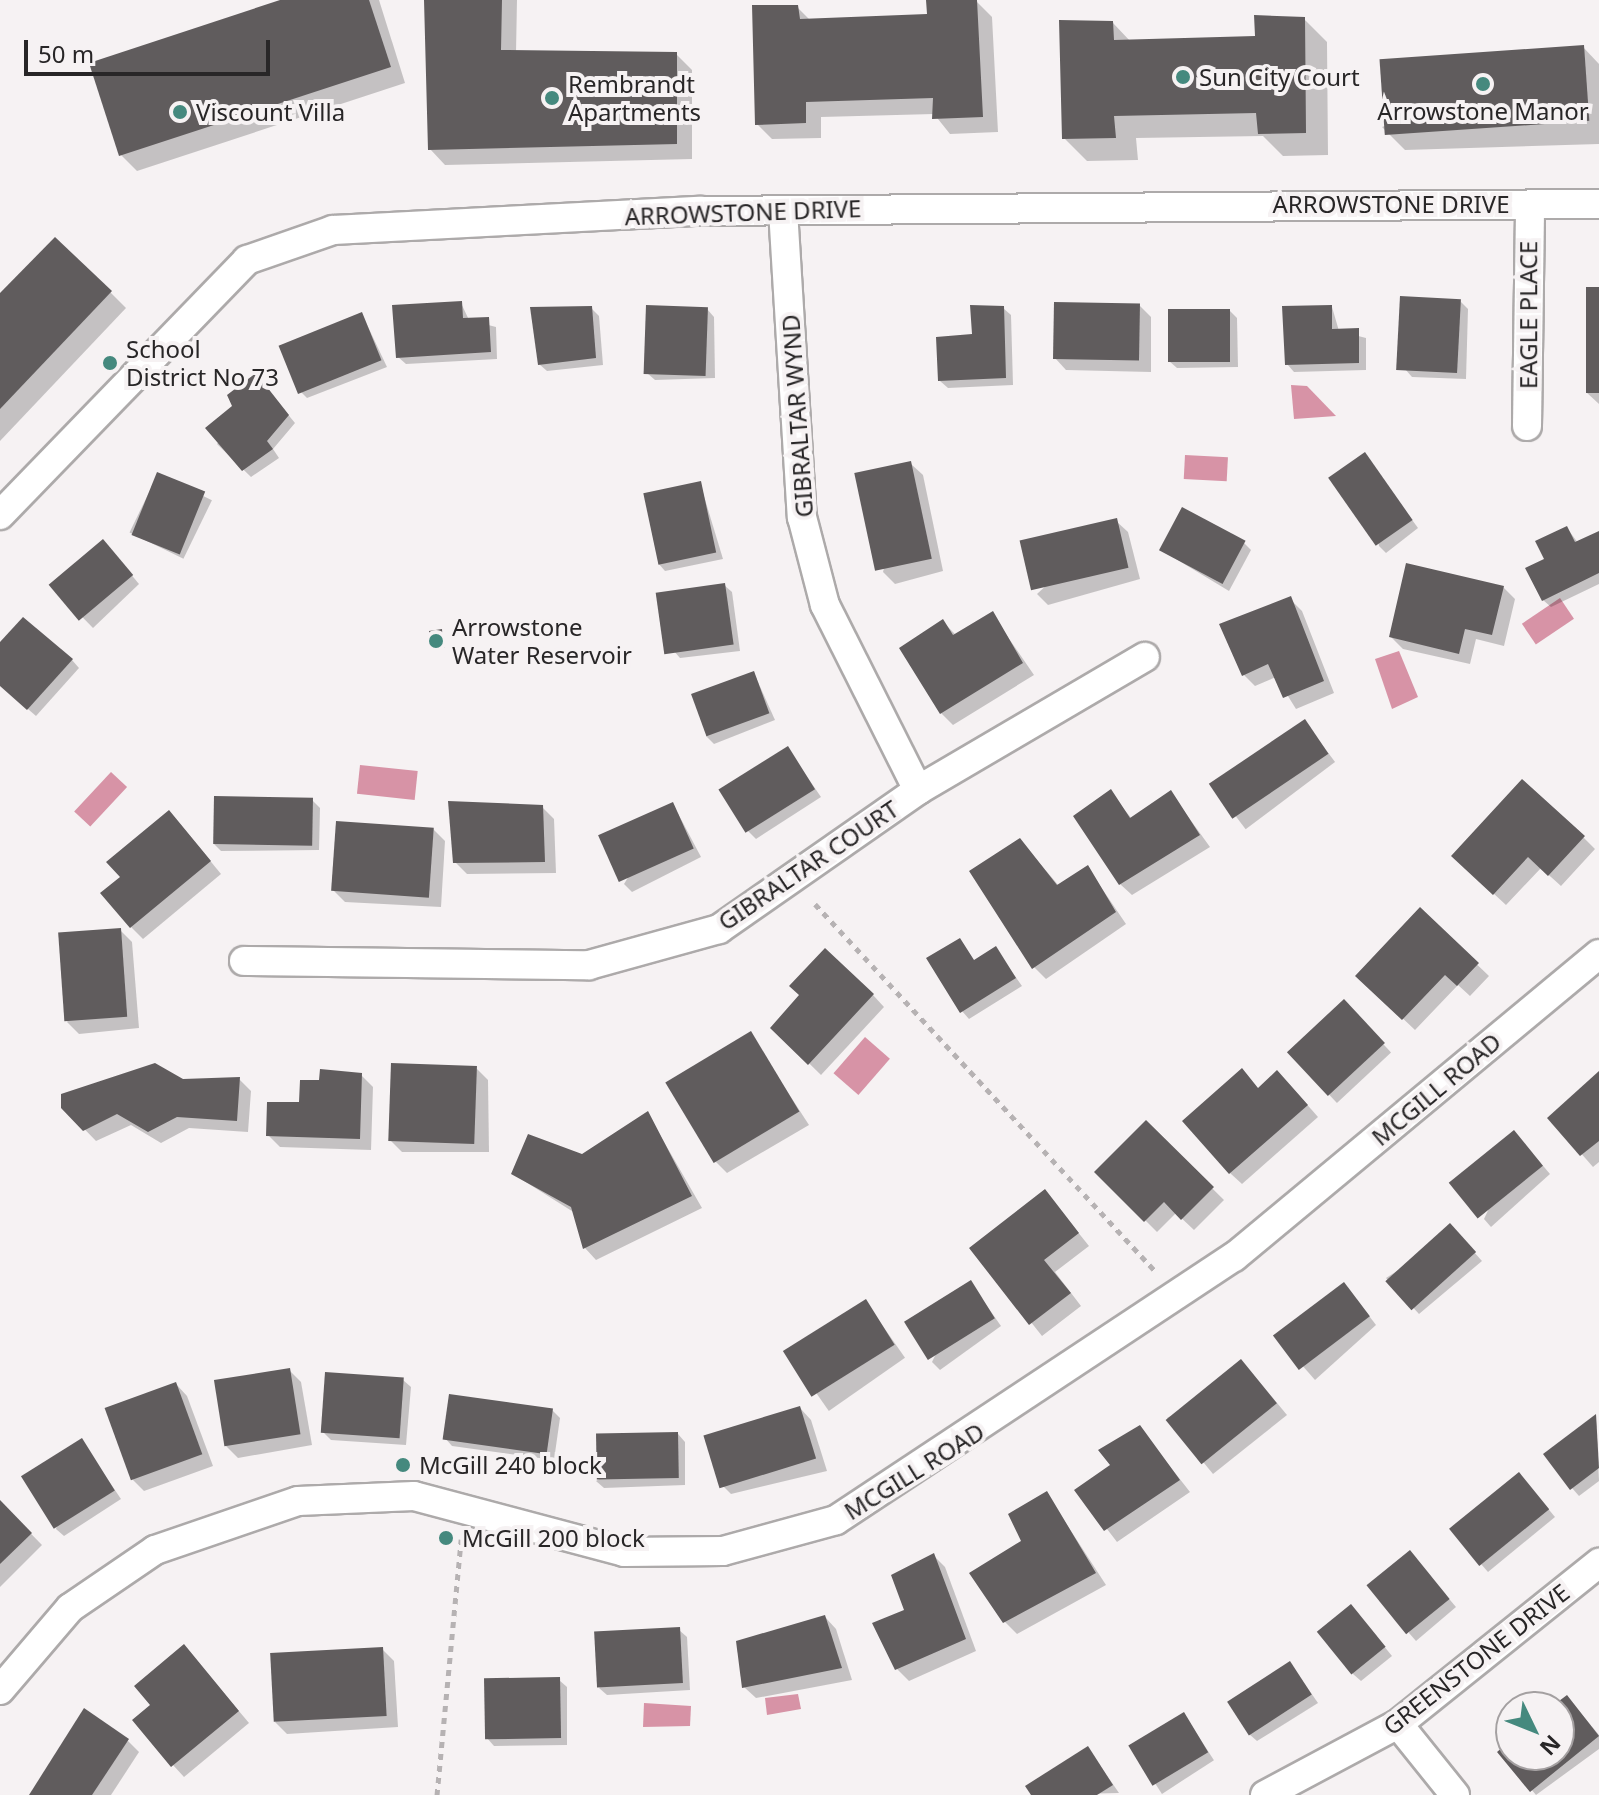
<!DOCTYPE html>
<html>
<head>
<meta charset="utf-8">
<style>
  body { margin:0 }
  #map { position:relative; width:1599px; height:1795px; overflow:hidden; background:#f6f2f3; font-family:"Noto Sans",sans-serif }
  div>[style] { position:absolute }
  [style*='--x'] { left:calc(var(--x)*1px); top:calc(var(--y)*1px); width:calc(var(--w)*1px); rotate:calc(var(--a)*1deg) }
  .water>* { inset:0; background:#d793a6; transform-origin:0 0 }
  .shadow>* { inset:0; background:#0003; transform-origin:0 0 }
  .building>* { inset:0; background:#605c5d; transform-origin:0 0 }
  .path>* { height:5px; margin-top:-2.5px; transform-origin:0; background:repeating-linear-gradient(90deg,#b6b2b3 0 6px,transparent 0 12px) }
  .roads { filter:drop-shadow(2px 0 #adaaaa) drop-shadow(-2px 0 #adaaaa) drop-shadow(0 2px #adaaaa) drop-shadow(0 -2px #adaaaa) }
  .minor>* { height:28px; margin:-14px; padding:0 14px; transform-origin:14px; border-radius:14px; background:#fff }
  .dots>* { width:22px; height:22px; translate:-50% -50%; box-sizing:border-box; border:4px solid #f6f2f3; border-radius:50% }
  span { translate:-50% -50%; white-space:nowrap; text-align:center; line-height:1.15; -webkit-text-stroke:8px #f6f2f3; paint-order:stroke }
  .poi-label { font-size:24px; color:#282627 }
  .left { translate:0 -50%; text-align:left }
  .street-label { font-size:24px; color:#282627 }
  .north { position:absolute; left:1495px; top:1691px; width:80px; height:80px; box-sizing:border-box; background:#f6f2f3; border:2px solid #a4a0a1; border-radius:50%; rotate:133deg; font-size:22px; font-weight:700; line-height:32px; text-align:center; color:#282627 }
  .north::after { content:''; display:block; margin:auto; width:28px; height:36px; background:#45897e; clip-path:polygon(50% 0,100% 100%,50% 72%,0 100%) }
  .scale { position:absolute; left:24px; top:40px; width:246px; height:36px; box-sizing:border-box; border:4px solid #282627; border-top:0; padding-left:10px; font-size:24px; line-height:28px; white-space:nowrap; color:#282627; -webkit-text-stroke:6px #f6f2f3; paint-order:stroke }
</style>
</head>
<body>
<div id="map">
  <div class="water">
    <i style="clip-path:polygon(1291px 385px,1307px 386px,1336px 416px,1294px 419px)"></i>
    <i style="left:1185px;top:455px;width:43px;height:24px;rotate:3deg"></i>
    <i style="left:1560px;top:598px;width:25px;height:46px;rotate:56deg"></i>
    <i style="clip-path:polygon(1399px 651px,1418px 697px,1392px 709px,1375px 659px)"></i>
    <i style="left:360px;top:765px;width:58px;height:29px;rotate:6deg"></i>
    <i style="left:111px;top:772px;width:22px;height:54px;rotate:43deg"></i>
    <i style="left:865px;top:1037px;width:33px;height:48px;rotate:41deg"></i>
    <i style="clip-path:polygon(798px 1694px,801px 1709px,767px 1715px,765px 1698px)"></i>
    <i style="clip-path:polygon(644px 1703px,691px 1706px,690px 1726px,643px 1727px)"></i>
  </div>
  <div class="shadow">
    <i style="clip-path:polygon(286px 0,379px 0,405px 83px,137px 171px,121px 155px)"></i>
    <i style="clip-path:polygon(426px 0,517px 0,516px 53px,676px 54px,692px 70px,692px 159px,445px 165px,430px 149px)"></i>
    <i style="clip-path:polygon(976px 1px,992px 17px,998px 132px,950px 134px,934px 114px,821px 117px,821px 138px,772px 139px,757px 124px,797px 7px,811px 21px,930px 16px)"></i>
    <i style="clip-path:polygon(1304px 19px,1327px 42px,1328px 155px,1283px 156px,1263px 136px,1136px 138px,1138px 160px,1087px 161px,1064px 138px,1113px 23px,1131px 42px,1257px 38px)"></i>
    <i style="clip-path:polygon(1583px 47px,1599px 64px,1599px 144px,1405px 150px,1382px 127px)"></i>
    <i style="clip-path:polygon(1599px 289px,1599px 404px,1586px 392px)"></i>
    <i style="clip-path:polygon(110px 292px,126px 308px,0 441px,0 296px)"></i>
    <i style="clip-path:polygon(1460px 301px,1468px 309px,1466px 379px,1412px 377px,1405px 369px)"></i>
    <i style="clip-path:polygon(461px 303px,469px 320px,496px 327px,497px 359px,406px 364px,398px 357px)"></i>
    <i style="clip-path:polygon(1139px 305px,1151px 317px,1151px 372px,1066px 370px,1055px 358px)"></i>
    <i style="clip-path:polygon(1332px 307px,1339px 331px,1366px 338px,1366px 370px,1294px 372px,1287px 364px)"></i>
    <i style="clip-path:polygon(591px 308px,599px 316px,603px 365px,547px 371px,539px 364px)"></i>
    <i style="clip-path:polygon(1003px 308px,1011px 315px,1013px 385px,948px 388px,940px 381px)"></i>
    <i style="clip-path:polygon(707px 309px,714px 317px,715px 378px,655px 380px,647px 373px)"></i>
    <i style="clip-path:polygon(1230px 311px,1237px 318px,1238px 367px,1177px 368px,1169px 361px)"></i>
    <i style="clip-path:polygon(362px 314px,387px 367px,307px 398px,300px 391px)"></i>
    <i style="clip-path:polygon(263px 384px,295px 423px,273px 449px,279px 458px,251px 477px,217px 444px)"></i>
    <i style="clip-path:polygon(1365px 455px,1418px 528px,1386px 553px,1379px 546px)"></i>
    <i style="clip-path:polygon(911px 464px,923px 475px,943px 571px,895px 584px,883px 572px)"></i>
    <i style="left:158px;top:474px;width:60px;height:65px;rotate:26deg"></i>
    <i style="clip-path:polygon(700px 483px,723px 559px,665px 571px,658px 563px)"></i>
    <i style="clip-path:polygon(1116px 521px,1128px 532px,1140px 579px,1048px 605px,1037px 594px)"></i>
    <i style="clip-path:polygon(1567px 528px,1578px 543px,1599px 533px,1599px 584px,1551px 607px,1543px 600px,1546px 560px)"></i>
    <i style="clip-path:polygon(1244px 543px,1251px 550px,1229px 591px,1161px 550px)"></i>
    <i style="clip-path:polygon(110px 549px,139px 584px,93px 628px,52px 586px)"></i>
    <i style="clip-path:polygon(724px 585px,732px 592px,740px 651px,680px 658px,673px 650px)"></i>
    <i style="clip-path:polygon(1503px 587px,1515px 599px,1504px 646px,1476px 639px,1470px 664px,1403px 649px,1391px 637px)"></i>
    <i style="clip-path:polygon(1290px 599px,1302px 611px,1334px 693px,1296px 709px,1276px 677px,1255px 686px,1244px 675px)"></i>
    <i style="clip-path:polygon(992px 614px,1034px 675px,953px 725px,941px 713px,943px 622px,956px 635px)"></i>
    <i style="clip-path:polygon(441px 631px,445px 648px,435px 648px,431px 645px)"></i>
    <i style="clip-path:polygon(0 645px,72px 660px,79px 668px,36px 716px,0 685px)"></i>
    <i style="clip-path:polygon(754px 673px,775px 720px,714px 744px,706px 736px)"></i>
    <i style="left:1305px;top:722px;width:50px;height:112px;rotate:53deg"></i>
    <i style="clip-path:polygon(788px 749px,821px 797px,756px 839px,748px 831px)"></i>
    <i style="clip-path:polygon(1110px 792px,1132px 819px,1171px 793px,1210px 847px,1132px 895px,1120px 884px)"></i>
    <i style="clip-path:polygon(312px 800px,320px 808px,319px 850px,221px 851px,214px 844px)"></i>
    <i style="clip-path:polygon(673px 804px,701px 857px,632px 892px,624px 884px)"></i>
    <i style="clip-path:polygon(542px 807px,554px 819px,556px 873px,467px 874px,455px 862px)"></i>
    <i style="clip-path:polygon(180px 824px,221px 874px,143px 939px,131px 927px)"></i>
    <i style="clip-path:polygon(433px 829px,445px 841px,441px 907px,345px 902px,333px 890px)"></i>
    <i style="clip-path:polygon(1583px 837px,1595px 849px,1561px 886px,1541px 868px,1506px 905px,1466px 868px)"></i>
    <i style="clip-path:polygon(1020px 840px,1059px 886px,1088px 868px,1126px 924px,1046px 979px,1034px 967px)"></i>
    <i style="clip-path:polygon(1420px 910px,1489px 976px,1470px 996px,1458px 985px,1415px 1030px,1358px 976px)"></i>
    <i style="clip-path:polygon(120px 930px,132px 942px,139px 1028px,79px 1034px,67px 1022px)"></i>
    <i style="clip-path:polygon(959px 940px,975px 962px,996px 949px,1022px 986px,969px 1019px,962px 1011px)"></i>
    <i style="clip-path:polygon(873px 995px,884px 1007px,821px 1075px,773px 1028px)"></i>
    <i style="left:1344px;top:1002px;width:69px;height:74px;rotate:47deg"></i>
    <i style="clip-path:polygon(750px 1034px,809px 1125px,727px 1173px,716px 1162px)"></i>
    <i style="clip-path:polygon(476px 1068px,488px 1080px,489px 1152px,402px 1152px,390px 1140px)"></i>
    <i style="clip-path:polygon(1599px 1074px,1599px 1162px,1593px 1167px,1550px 1118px)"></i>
    <i style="clip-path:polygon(361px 1075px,373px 1087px,371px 1150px,280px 1147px,268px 1135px,321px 1083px)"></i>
    <i style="clip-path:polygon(239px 1079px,251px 1091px,248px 1132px,189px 1128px,161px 1143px,131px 1125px,96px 1141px,63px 1107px,183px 1081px)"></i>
    <i style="clip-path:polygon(1289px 1084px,1318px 1117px,1242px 1184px,1230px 1173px)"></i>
    <i style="clip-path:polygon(648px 1114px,702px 1208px,596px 1260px,585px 1248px,575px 1213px,513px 1174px,583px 1156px)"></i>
    <i style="clip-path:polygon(1146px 1123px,1224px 1200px,1194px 1230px,1176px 1213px,1157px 1232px,1097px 1172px)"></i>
    <i style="clip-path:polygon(1521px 1140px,1550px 1174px,1491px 1227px,1484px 1219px)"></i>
    <i style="clip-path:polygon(1045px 1191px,1089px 1246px,1055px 1272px,1081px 1306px,1042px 1336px,972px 1248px)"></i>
    <i style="clip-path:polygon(1457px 1233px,1482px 1261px,1419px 1314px,1386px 1278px)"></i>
    <i style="clip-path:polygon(970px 1282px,1001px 1326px,940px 1370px,932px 1362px)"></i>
    <i style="clip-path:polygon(1351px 1292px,1376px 1325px,1315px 1380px,1280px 1340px)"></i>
    <i style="left:866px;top:1302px;width:68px;height:93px;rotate:55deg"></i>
    <i style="clip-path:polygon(289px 1370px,301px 1382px,312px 1445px,238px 1458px,226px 1446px)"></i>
    <i style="clip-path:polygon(1253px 1374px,1287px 1415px,1213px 1474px,1167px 1418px)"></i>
    <i style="clip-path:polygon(403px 1380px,411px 1387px,406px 1445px,331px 1440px,323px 1432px)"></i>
    <i style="clip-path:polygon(176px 1384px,187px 1396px,213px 1466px,144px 1491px,133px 1480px)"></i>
    <i style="clip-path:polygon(800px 1408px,811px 1420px,827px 1471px,731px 1494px,719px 1482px)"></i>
    <i style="clip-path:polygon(552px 1410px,560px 1418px,554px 1460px,452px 1446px,445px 1438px)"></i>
    <i style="clip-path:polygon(1596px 1417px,1599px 1481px,1579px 1496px,1572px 1488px)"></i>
    <i style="clip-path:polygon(1139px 1427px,1190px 1492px,1117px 1542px,1077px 1490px,1112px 1466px)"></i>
    <i style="clip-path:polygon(678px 1434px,685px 1442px,685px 1485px,604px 1488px,596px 1481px)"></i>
    <i style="clip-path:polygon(81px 1440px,121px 1499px,64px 1536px,56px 1529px)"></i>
    <i style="clip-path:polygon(1526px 1482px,1555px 1517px,1488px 1572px,1481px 1564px)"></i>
    <i style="clip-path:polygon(1047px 1494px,1106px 1585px,1017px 1634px,1005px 1622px,1024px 1542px)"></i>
    <i style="clip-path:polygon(0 1502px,42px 1545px,0 1587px)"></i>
    <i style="clip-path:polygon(933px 1555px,945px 1567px,976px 1651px,909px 1681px,897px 1669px)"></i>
    <i style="clip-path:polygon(1417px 1561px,1456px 1607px,1416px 1641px,1409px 1633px)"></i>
    <i style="clip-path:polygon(1358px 1614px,1392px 1656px,1361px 1681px,1353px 1674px)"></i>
    <i style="clip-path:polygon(825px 1617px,836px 1629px,852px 1680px,756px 1698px,744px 1687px)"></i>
    <i style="clip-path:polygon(679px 1630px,687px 1637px,690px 1690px,607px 1695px,599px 1688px)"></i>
    <i style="clip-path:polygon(382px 1649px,394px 1661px,398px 1727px,287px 1734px,275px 1722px)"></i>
    <i style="clip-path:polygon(195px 1659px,249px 1723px,184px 1777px,173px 1765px,152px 1705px)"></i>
    <i style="clip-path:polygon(1290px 1663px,1318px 1703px,1257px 1741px,1249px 1734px)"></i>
    <i style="clip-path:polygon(559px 1680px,567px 1687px,567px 1745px,494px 1746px,487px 1738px)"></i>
    <i style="clip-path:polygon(1574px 1705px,1599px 1735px,1599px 1749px,1536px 1795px,1500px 1752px,1511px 1743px,1511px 1755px,1559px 1755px,1555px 1707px)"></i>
    <i style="left:1184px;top:1714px;width:55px;height:62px;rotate:57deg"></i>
    <i style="clip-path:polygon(128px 1741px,139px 1752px,111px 1795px,31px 1795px)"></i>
    <i style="clip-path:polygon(1088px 1748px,1119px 1793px,1033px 1795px)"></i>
  </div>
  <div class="building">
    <i style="clip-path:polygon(280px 0,369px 0,391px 67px,119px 156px,89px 63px)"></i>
    <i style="clip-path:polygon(424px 0,502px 0,501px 50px,677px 52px,677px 144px,428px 150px)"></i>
    <i style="clip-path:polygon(926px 0,977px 0,983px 117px,932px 119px,933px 98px,806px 102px,806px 123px,755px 125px,752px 5px,798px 5px,800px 19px,927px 14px)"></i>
    <i style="clip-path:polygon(1254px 15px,1305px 17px,1306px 133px,1258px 134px,1256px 113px,1114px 116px,1116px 138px,1062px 139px,1059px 20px,1113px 21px,1114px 40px,1255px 36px)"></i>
    <i style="left:1584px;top:45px;width:76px;height:205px;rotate:86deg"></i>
    <i style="clip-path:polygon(55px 237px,112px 291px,0 409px,0 293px)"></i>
    <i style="left:1586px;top:287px;width:13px;height:106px"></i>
    <i style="left:1400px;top:296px;width:61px;height:74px;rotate:3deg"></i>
    <i style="clip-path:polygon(462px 301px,463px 318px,489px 317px,491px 352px,396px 358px,392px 305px)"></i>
    <i style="left:1054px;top:302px;width:86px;height:57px;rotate:1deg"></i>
    <i style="left:646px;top:305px;width:62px;height:69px;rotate:2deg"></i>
    <i style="clip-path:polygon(970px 305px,1004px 306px,1006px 378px,938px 381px,936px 337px,972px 334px)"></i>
    <i style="clip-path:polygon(1332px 305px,1332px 329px,1359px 328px,1359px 363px,1285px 365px,1282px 306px)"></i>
    <i style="clip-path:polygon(592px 306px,596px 358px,538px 365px,530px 307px)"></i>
    <i style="left:1168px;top:309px;width:62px;height:53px"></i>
    <i style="left:362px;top:312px;width:52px;height:90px;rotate:68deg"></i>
    <i style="clip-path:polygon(256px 373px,289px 415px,267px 441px,273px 449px,242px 471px,205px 428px,232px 406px,227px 395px)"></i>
    <i style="left:1365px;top:452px;width:83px;height:45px;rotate:55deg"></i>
    <i style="left:911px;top:461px;width:100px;height:58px;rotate:78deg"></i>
    <i style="left:157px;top:472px;width:52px;height:68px;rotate:22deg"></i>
    <i style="left:701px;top:481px;width:73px;height:59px;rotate:78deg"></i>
    <i style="left:1182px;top:507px;width:72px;height:49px;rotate:28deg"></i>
    <i style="left:1117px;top:518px;width:51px;height:100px;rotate:77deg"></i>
    <i style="clip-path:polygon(1567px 526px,1575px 542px,1599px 531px,1599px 573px,1542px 601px,1525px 568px,1544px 559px,1535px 541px)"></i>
    <i style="left:103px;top:539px;width:47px;height:71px;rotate:50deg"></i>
    <i style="clip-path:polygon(1406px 563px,1504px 586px,1492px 635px,1465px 629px,1459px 654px,1389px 637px)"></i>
    <i style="left:725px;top:583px;width:62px;height:70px;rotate:82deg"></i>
    <i style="clip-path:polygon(1291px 596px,1324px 681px,1283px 698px,1268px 664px,1242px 676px,1219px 624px)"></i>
    <i style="clip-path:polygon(993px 611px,1023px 663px,940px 714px,899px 648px,943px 619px,953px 635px)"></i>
    <i style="clip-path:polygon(23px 617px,73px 659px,27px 710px,0 686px,0 642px)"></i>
    <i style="clip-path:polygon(442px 629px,443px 646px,429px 646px,429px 631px)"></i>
    <i style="left:754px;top:671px;width:45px;height:67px;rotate:70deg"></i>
    <i style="left:1305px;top:719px;width:42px;height:116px;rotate:56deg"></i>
    <i style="left:788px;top:746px;width:51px;height:82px;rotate:58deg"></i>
    <i style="clip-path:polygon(1522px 779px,1585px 836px,1548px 876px,1528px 857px,1493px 895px,1451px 856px)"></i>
    <i style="clip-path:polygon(1111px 789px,1130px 818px,1171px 790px,1200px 835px,1119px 885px,1073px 816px)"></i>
    <i style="left:214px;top:796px;width:99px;height:48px;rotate:1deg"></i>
    <i style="clip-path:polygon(448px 801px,543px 805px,545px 862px,453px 863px)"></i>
    <i style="left:673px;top:802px;width:51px;height:82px;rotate:66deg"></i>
    <i style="clip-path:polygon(169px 810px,211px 861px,130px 928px,100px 893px,120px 877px,106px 862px)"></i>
    <i style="left:336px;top:821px;width:98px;height:70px;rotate:4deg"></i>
    <i style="clip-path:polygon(1020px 838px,1057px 885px,1088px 865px,1116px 912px,1032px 969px,969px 871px)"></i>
    <i style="clip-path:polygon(1420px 907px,1479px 963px,1457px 986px,1445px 975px,1402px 1020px,1355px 976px)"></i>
    <i style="left:121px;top:928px;width:89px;height:63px;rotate:86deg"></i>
    <i style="clip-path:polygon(960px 938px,974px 960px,996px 946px,1016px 978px,960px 1013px,926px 958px)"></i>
    <i style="clip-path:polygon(825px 948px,874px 994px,808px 1065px,770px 1028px,799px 995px,789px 986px)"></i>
    <i style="left:1344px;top:999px;width:60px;height:78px;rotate:47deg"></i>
    <i style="left:751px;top:1031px;width:94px;height:100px;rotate:59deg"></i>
    <i style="clip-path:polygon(155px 1063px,183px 1079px,240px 1077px,237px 1121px,177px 1117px,148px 1132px,117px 1114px,83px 1131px,61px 1108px,61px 1094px)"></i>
    <i style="left:391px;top:1063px;width:86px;height:78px;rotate:2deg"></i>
    <i style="clip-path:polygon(1242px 1068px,1258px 1088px,1277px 1070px,1308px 1105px,1229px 1174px,1182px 1121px)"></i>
    <i style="clip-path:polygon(320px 1069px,362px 1073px,360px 1139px,266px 1136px,267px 1102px,299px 1102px,300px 1080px,319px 1080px)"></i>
    <i style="clip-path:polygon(1599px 1071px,1599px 1141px,1580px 1156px,1547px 1118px)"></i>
    <i style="clip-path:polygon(648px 1111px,692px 1196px,583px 1249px,571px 1207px,511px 1174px,528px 1134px,582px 1154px)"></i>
    <i style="clip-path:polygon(1146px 1120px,1214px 1187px,1181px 1220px,1164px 1202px,1144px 1222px,1094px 1172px)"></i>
    <i style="left:1514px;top:1130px;width:46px;height:84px;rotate:51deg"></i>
    <i style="clip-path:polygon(1045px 1189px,1079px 1233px,1044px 1260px,1071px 1293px,1029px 1325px,969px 1248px)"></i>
    <i style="left:1450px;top:1223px;width:39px;height:87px;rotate:48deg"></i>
    <i style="left:971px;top:1280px;width:45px;height:79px;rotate:58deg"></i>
    <i style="left:1344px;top:1282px;width:43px;height:89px;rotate:53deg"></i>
    <i style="left:866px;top:1299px;width:54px;height:98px;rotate:58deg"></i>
    <i style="left:1241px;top:1359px;width:57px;height:97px;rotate:51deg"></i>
    <i style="left:290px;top:1368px;width:67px;height:77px;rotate:81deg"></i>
    <i style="left:325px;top:1372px;width:79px;height:61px;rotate:4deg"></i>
    <i style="left:176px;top:1382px;width:77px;height:76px;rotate:70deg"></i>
    <i style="left:449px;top:1394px;width:105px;height:46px;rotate:8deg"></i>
    <i style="left:800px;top:1406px;width:55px;height:101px;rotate:73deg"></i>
    <i style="clip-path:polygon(1596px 1414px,1599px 1468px,1570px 1490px,1543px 1454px)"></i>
    <i style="clip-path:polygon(1140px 1425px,1180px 1480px,1104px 1531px,1074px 1490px,1110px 1465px,1098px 1450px)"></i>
    <i style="left:678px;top:1432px;width:46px;height:82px;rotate:89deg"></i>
    <i style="left:82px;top:1438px;width:62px;height:72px;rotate:58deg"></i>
    <i style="left:1519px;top:1472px;width:48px;height:90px;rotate:51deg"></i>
    <i style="clip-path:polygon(1047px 1491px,1096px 1573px,1003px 1623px,969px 1573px,1021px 1541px,1008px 1514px)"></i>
    <i style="clip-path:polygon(0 1500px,32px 1533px,0 1564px)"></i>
    <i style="left:1410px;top:1550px;width:63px;height:56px;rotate:51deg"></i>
    <i style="clip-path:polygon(934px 1553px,966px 1639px,895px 1670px,872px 1623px,904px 1610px,891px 1575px)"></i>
    <i style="left:1351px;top:1604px;width:55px;height:44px;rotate:51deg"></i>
    <i style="clip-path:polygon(825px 1615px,842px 1668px,742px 1688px,736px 1641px)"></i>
    <i style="left:680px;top:1627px;width:56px;height:86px;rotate:87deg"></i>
    <i style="clip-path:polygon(184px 1644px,239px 1711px,171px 1767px,132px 1720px,150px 1705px,134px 1686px)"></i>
    <i style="left:383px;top:1647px;width:69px;height:113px;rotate:87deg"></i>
    <i style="left:1290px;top:1661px;width:40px;height:75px;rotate:57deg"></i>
    <i style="left:560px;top:1677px;width:61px;height:76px;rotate:89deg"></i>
    <i style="clip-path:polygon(1567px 1695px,1599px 1736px,1530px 1792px,1497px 1752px,1511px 1740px,1511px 1755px,1559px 1755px,1559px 1707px,1551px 1707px)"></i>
    <i style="clip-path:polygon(84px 1708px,129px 1739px,92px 1795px,29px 1795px)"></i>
    <i style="left:1184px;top:1712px;width:47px;height:65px;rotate:59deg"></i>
    <i style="clip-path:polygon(1088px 1746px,1113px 1785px,1097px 1795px,1031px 1795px,1025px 1786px)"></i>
  </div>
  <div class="path">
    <i style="--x:815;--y:904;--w:502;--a:47.18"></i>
    <i style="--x:437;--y:1795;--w:257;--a:-84.6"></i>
  </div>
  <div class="roads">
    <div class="minor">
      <i style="--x:783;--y:210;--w:308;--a:86.5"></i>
      <i style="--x:802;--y:517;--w:91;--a:75.4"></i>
      <i style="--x:825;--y:605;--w:207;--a:63.3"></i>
      <i style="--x:1527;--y:426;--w:221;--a:-89.2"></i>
      <i style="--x:0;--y:515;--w:355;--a:-45.9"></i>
      <i style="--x:247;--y:260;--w:91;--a:-19.2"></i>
      <i style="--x:333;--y:230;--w:367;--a:-3"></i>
      <i style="--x:700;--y:211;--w:899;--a:-0.45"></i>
      <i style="--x:244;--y:961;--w:345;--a:0.7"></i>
      <i style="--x:589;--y:965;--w:135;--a:-15.5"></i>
      <i style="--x:719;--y:929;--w:243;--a:-34.9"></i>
      <i style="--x:918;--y:790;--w:263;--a:-30.4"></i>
      <i style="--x:0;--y:1690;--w:108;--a:-49.5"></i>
      <i style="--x:70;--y:1608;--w:103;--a:-34.3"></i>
      <i style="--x:155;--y:1550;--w:151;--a:-18.9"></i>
      <i style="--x:298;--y:1501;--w:116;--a:-2.5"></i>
      <i style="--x:414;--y:1496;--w:217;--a:14.9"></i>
      <i style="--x:624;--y:1552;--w:99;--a:-0.6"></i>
      <i style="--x:723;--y:1551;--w:117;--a:-15.3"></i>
      <i style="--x:836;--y:1520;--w:477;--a:-33.5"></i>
      <i style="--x:1234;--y:1257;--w:474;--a:-39.7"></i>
      <i style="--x:1398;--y:1724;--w:91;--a:51.2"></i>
      <i style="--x:1265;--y:1795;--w:151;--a:-28.1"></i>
      <i style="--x:1398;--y:1724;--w:258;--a:-38.7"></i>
    </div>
  </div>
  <div class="dots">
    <i style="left:1183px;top:77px;background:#45897e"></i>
    <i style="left:1483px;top:84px;background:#45897e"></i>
    <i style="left:552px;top:98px;background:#45897e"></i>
    <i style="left:180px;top:112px;background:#45897e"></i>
    <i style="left:110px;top:363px;background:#45897e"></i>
    <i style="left:436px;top:641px;background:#45897e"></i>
    <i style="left:403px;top:1465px;background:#45897e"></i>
    <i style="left:446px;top:1538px;background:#45897e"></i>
  </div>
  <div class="poi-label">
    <span class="left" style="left:1199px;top:77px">Sun City Court</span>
    <span class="left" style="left:568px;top:98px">Rembrandt<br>Apartments</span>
    <span style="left:1483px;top:111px">Arrowstone Manor</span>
    <span class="left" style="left:196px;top:112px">Viscount Villa</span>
    <span class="left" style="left:126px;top:363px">School<br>District No 73</span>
    <span class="left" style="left:452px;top:641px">Arrowstone<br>Water Reservoir</span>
    <span class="left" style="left:419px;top:1465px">McGill 240 block</span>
    <span class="left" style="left:462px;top:1538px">McGill 200 block</span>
  </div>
  <div class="street-label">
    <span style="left:1391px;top:204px">ARROWSTONE DRIVE</span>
    <span style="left:743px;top:212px;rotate:-2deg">ARROWSTONE DRIVE</span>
    <span style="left:1528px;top:315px;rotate:-90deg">EAGLE PLACE</span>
    <span style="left:797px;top:416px;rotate:-94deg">GIBRALTAR WYND</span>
    <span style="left:808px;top:865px;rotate:-34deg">GIBRALTAR COURT</span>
    <span style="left:1436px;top:1089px;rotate:-40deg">MCGILL ROAD</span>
    <span style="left:914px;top:1471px;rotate:-32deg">MCGILL ROAD</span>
    <span style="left:1476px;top:1659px;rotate:-38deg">GREENSTONE DRIVE</span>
  </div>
  <div class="north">N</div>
  <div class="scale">50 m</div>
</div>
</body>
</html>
